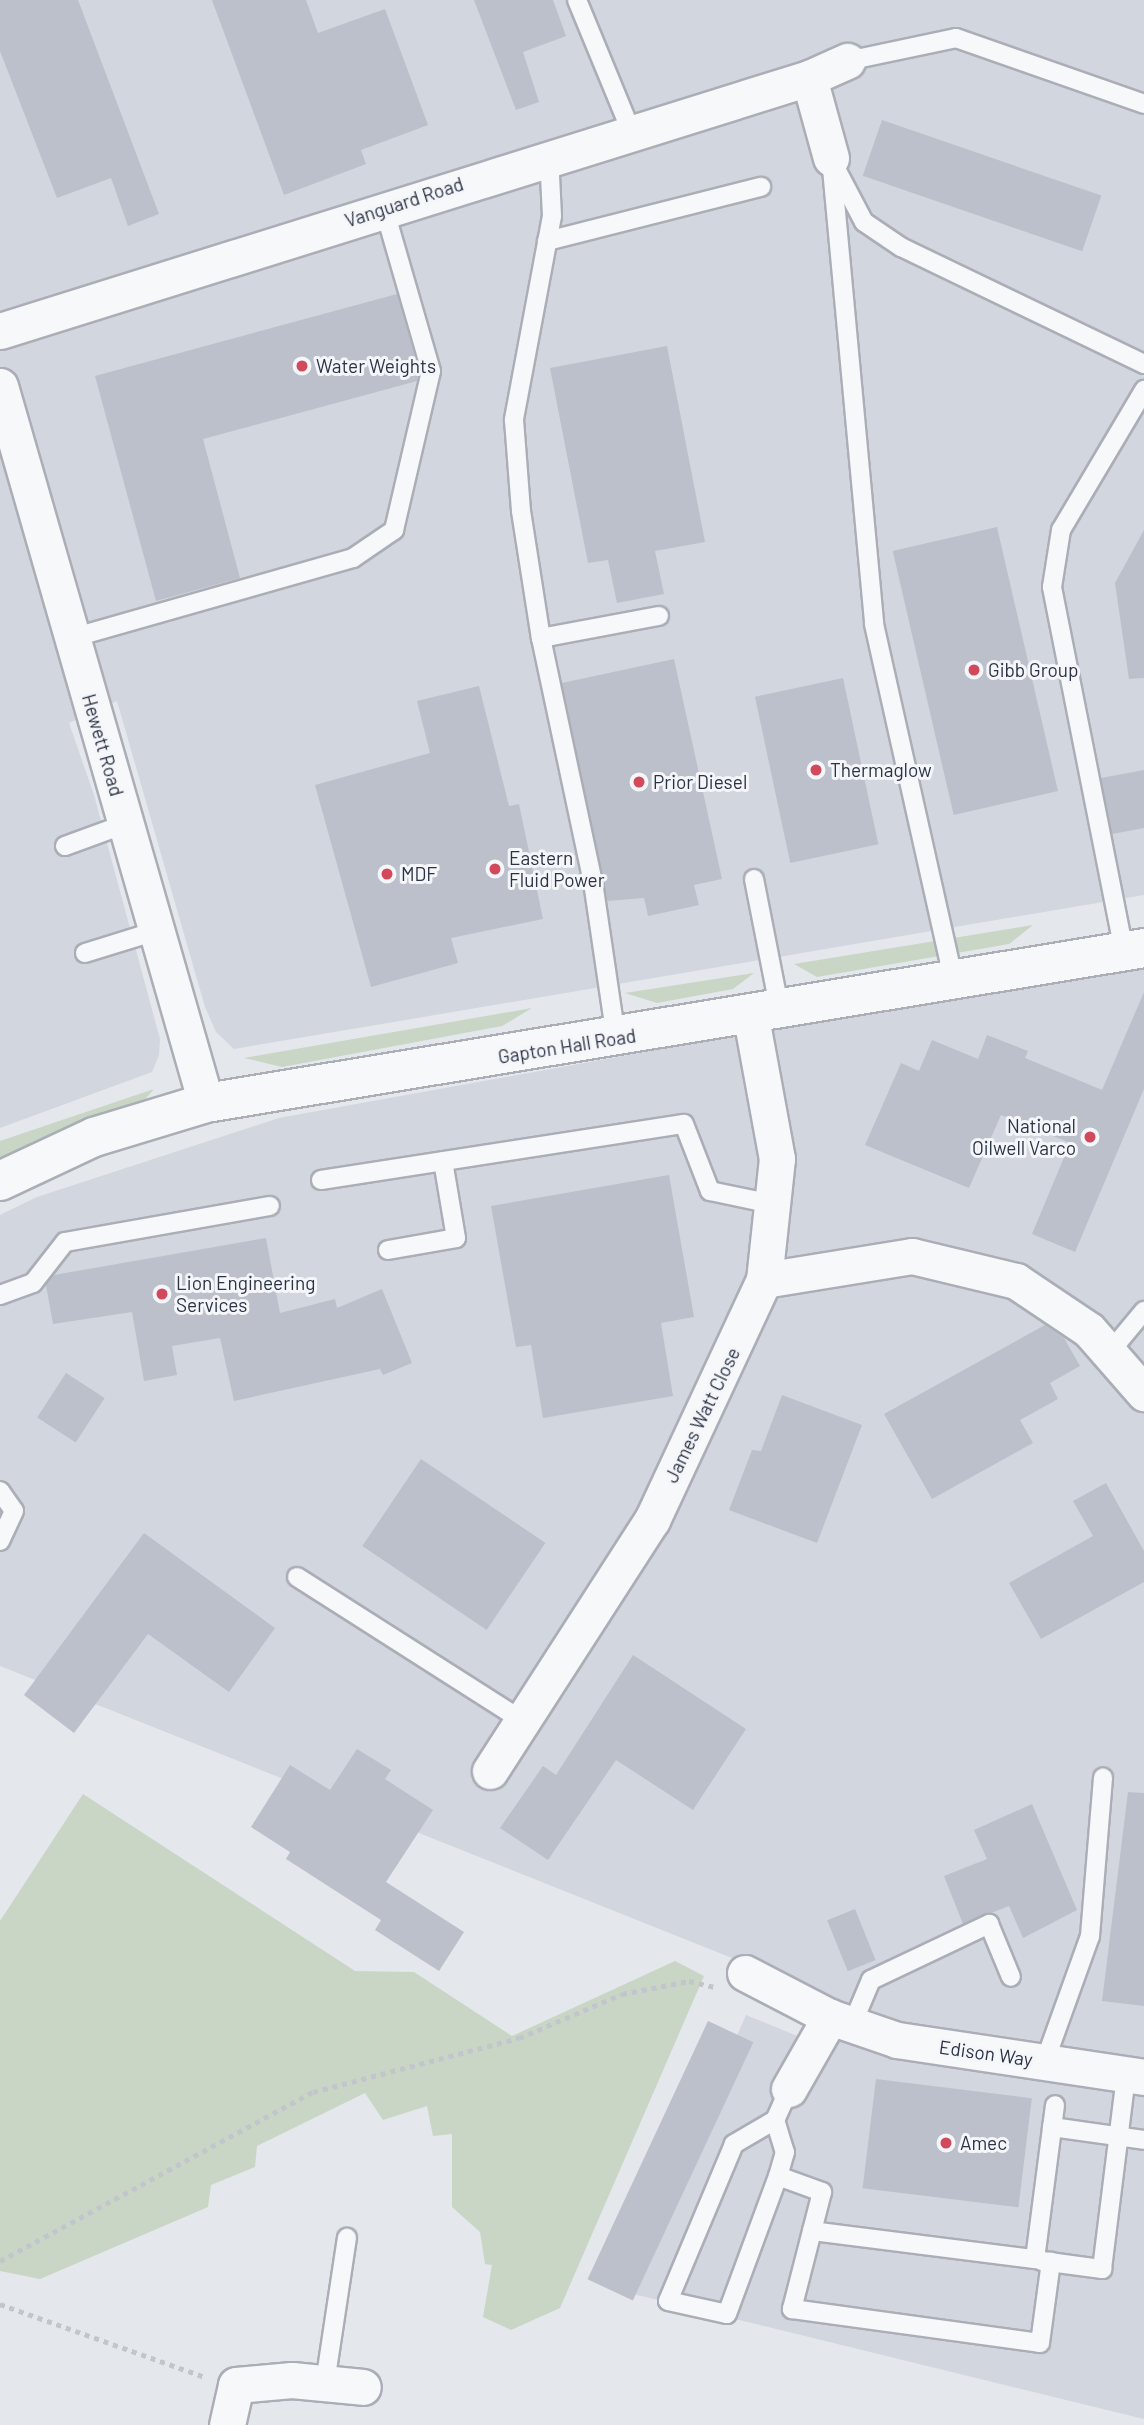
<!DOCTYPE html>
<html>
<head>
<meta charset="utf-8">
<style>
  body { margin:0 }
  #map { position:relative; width:1144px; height:2425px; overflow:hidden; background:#e4e7ec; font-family:Barlow,sans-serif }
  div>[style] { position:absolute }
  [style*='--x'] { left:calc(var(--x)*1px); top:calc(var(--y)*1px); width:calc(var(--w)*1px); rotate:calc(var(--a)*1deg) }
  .built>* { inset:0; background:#d2d6de }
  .green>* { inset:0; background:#c9d6c5 }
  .building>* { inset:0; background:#bbc0ca; transform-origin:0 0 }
  .path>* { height:4.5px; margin-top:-2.25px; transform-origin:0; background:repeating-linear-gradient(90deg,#c2c5cb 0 5px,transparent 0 10px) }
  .roads { filter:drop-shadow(2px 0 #a9aeb7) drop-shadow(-2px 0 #a9aeb7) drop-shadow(0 2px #a9aeb7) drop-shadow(0 -2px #a9aeb7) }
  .service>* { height:18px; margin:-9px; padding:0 9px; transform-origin:9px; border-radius:9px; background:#f7f8fa }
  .minor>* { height:35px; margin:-17.5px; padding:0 17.5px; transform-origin:17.5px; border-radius:17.5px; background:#f7f8fa }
  .tertiary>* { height:38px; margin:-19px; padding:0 19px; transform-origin:19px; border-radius:19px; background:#f7f8fa }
  .dots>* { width:19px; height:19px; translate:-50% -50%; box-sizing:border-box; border:4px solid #f4f6f9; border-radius:50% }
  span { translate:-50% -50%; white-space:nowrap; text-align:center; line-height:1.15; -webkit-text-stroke:6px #f4f6f9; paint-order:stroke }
  .street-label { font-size:19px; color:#2b3445 }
  .poi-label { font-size:19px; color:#2b3445 }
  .left { translate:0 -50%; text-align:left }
  .right { translate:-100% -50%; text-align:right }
</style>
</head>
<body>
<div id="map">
  <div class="built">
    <i style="clip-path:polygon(0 0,1144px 0,1144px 895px,234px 1049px,216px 1032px,205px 1007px,117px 701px,69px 723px,94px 795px,160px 1039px,159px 1055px,152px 1072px,0 1128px)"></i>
    <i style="clip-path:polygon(1144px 962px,1144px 2419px,625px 2292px,746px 2015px,817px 2044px,810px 1989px,0 1666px,0 1215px,37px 1197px,279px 1118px)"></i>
  </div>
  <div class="green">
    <i style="clip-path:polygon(1033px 925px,1009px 944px,817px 977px,794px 964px)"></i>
    <i style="clip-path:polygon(754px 973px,733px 989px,657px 1003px,625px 993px)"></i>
    <i style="clip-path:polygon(532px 1008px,502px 1026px,282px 1067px,244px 1058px)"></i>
    <i style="clip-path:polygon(154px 1089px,142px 1103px,0 1159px,0 1141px)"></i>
    <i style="clip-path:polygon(83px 1794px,355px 1971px,414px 1972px,512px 2036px,675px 1961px,704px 1976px,560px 2308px,511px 2330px,483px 2317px,492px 2265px,485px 2264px,480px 2232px,452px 2207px,452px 2134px,433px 2136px,427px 2106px,383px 2120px,365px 2093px,257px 2146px,255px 2167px,211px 2185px,208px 2207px,40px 2279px,0 2271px,0 1921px)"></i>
  </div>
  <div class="building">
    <i style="clip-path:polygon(0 0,78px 0,159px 214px,128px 226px,111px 178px,57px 198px,0 51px)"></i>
    <i style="clip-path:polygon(212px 0,306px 0,318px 33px,385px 9px,428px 125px,361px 150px,366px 164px,284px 195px)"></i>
    <i style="clip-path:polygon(474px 0,553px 0,566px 36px,523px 52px,539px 102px,516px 110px)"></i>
    <i style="left:882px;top:120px;width:232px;height:59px;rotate:19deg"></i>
    <i style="clip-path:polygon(397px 294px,419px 371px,417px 381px,203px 439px,240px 578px,156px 601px,95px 376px)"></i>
    <i style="clip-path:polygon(667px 346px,705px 542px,655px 551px,664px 594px,617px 603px,608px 560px,588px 563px,550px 368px)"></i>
    <i style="left:997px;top:527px;width:271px;height:107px;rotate:77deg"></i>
    <i style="clip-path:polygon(1144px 530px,1144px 678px,1129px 679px,1115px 583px)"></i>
    <i style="clip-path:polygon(674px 659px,722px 879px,694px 885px,699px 905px,648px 916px,644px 898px,607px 901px,562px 683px)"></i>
    <i style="left:843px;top:678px;width:170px;height:90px;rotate:78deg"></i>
    <i style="clip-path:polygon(479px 686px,509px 806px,519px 804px,543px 919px,451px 938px,458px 963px,371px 987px,315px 785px,430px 753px,417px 701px)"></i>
    <i style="clip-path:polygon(1144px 770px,1144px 828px,1112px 834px,1101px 778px)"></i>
    <i style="clip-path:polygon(1144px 992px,1144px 1089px,1075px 1252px,1032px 1234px,1070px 1143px,1001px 1115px,969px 1188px,865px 1145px,901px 1063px,919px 1071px,932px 1040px,978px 1059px,987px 1035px,1028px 1051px,1025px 1058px,1102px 1090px)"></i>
    <i style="clip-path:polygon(669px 1175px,694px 1317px,661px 1323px,673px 1396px,543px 1418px,531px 1345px,516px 1347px,491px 1206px)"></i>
    <i style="clip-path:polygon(266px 1238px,280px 1313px,335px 1299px,337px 1308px,382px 1289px,412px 1363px,383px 1375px,380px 1369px,234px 1401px,220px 1338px,172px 1346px,177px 1375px,144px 1381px,132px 1312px,53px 1324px,46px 1285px,54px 1275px)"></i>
    <i style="clip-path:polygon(1045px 1325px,1064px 1338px,1080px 1366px,1050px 1383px,1058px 1399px,1020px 1420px,1033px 1443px,932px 1499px,884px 1414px)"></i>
    <i style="left:66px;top:1373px;width:46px;height:53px;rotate:33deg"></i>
    <i style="clip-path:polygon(782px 1395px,862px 1425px,817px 1543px,729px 1510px,752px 1450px,761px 1451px)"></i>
    <i style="left:421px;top:1459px;width:150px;height:105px;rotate:34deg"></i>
    <i style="clip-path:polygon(1106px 1483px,1144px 1551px,1144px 1582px,1041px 1639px,1009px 1583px,1093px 1536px,1073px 1501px)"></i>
    <i style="clip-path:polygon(144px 1533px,275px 1628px,229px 1692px,148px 1634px,74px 1733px,24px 1695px)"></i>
    <i style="clip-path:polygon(633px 1655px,746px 1729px,693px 1810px,616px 1760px,548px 1860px,500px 1828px,543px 1766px,556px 1775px)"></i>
    <i style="clip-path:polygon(357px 1749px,391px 1770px,385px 1779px,433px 1810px,386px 1882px,464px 1932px,439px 1971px,375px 1930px,381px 1920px,286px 1859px,290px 1852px,251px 1827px,290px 1765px,330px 1790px)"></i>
    <i style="clip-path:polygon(1128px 1792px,1144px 1793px,1144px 2006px,1102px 2001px)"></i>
    <i style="clip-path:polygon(1032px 1804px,1077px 1910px,1023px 1938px,1009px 1906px,963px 1924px,944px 1876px,987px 1859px,974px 1830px)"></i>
    <i style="left:855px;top:1909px;width:55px;height:30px;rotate:68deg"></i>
    <i style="left:708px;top:2021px;width:50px;height:285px;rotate:25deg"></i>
    <i style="left:876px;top:2079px;width:157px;height:110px;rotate:7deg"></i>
  </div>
  <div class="path">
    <i style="--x:0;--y:2261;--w:356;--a:-28.4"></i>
    <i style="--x:313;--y:2092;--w:213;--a:-14.7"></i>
    <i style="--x:519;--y:2038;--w:112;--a:-23.1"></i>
    <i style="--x:622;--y:1994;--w:68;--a:-11"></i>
    <i style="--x:689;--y:1981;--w:27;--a:13"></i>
    <i style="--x:0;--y:2304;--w:218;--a:19.6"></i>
  </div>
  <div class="roads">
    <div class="service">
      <i style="--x:577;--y:0;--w:142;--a:67.6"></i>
      <i style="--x:847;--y:61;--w:111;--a:-11.9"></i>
      <i style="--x:956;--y:38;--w:199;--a:19.3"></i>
      <i style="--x:549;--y:155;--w:61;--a:87.2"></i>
      <i style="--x:552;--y:216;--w:208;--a:100.6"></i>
      <i style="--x:514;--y:420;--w:91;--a:85.6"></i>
      <i style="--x:521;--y:511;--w:129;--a:81.1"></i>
      <i style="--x:541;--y:638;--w:249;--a:78"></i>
      <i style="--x:593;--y:882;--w:158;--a:81.6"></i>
      <i style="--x:831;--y:158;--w:468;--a:84.7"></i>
      <i style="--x:874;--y:624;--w:368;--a:77.4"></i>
      <i style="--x:835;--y:167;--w:62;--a:62.2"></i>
      <i style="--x:864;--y:222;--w:45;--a:34"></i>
      <i style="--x:901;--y:247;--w:270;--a:25.7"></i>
      <i style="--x:547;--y:241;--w:221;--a:-14.2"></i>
      <i style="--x:72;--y:638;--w:292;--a:-15.9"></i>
      <i style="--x:353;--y:558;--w:50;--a:-34.3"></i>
      <i style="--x:394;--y:530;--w:163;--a:-76.9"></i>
      <i style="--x:431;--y:371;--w:170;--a:-106.1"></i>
      <i style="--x:541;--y:638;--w:120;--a:-10.6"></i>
      <i style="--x:65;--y:846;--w:64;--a:-20.1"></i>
      <i style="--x:754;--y:879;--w:136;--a:78.9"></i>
      <i style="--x:1124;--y:951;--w:371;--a:-101.2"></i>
      <i style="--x:1052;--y:587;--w:58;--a:-81"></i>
      <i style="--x:1061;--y:530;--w:163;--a:-59.3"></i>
      <i style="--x:85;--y:953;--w:74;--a:-17.2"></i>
      <i style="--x:321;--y:1180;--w:367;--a:-8.8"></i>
      <i style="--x:684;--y:1124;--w:72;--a:68.8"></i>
      <i style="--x:710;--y:1191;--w:63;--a:11.8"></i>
      <i style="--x:388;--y:1250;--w:69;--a:-10"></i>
      <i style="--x:456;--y:1238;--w:78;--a:-99.6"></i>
      <i style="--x:0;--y:1295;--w:35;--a:-20"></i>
      <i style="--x:33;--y:1283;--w:52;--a:-52"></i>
      <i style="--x:65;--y:1242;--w:208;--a:-10"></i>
      <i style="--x:1109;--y:1353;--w:55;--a:-50.2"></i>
      <i style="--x:0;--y:1491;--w:24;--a:55"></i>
      <i style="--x:14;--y:1511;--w:33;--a:115"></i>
      <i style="--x:297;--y:1577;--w:268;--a:32.5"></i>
      <i style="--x:852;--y:2025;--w:49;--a:-67.1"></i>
      <i style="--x:871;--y:1980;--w:131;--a:-25.4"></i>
      <i style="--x:989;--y:1924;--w:57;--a:67.5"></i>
      <i style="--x:1045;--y:2061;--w:133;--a:-70.2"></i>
      <i style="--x:1090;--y:1936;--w:159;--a:-85.3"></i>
      <i style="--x:789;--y:2089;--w:34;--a:114"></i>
      <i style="--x:775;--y:2120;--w:48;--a:149.7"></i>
      <i style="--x:734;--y:2144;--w:170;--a:112.8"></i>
      <i style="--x:668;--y:2301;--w:60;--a:12.4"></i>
      <i style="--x:727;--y:2314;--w:147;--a:-69.7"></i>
      <i style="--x:778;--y:2176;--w:47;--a:20"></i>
      <i style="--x:822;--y:2192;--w:121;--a:104.4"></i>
      <i style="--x:792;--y:2309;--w:250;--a:7.8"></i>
      <i style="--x:1040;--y:2343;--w:82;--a:-82.3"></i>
      <i style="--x:775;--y:2120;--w:34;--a:73"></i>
      <i style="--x:785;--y:2152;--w:25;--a:106"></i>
      <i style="--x:1052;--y:2127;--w:93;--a:8"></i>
      <i style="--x:812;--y:2231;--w:225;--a:7.2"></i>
      <i style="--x:1035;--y:2259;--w:155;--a:-82.6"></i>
      <i style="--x:1042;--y:2261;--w:61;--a:7.6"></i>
      <i style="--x:1102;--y:2269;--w:195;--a:-82.9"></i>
      <i style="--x:325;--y:2383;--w:147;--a:-81.4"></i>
    </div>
    <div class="minor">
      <i style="--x:809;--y:78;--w:83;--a:74.6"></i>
      <i style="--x:0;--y:331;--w:848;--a:-17.37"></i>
      <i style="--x:809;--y:78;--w:42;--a:-24.1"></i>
      <i style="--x:0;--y:386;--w:746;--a:73.97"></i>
      <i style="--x:764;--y:1280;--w:150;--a:-9.2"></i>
      <i style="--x:912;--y:1256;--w:107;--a:13.5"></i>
      <i style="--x:1016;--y:1281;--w:88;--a:33.9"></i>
      <i style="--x:1089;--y:1330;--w:84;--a:48.9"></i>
      <i style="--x:490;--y:1771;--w:299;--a:-57.2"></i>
      <i style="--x:652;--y:1520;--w:265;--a:-65"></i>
      <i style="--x:764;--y:1280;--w:122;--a:-83.9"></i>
      <i style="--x:777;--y:1159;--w:144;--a:-100.4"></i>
      <i style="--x:745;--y:1973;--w:96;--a:27.4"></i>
      <i style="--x:830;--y:2017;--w:71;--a:18.9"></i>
      <i style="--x:897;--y:2040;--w:250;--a:8.5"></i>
      <i style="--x:789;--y:2089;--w:83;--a:-60.3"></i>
      <i style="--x:227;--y:2425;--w:41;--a:-77.3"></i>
      <i style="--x:236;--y:2385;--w:56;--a:-5.1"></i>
      <i style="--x:292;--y:2380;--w:71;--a:5.6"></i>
    </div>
    <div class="tertiary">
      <i style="--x:0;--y:1181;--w:104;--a:-25.1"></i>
      <i style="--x:94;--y:1137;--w:117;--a:-16.9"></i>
      <i style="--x:206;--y:1103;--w:951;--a:-9.38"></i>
    </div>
  </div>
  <div class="dots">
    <i style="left:302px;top:366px;background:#d1495b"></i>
    <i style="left:974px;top:670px;background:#d1495b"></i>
    <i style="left:816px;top:770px;background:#d1495b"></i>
    <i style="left:639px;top:782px;background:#d1495b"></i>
    <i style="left:495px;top:869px;background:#d1495b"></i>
    <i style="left:387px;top:874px;background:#d1495b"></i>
    <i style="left:1090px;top:1137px;background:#d1495b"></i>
    <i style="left:162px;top:1294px;background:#d1495b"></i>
    <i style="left:946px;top:2143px;background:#d1495b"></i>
  </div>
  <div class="street-label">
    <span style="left:404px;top:202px;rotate:-18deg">Vanguard Road</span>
    <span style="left:103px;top:745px;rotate:74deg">Hewett Road</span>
    <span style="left:567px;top:1046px;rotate:-9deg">Gapton Hall Road</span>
    <span style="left:702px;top:1415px;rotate:-64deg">James Watt Close</span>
    <span style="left:986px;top:2053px;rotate:8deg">Edison Way</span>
  </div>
  <div class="poi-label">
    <span class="left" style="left:316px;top:366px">Water Weights</span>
    <span class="left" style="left:988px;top:670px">Gibb Group</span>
    <span class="left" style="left:830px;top:770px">Thermaglow</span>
    <span class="left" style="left:653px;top:782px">Prior Diesel</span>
    <span class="left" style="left:509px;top:869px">Eastern<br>Fluid Power</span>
    <span class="left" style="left:401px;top:874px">MDF</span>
    <span class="right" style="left:1076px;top:1137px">National<br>Oilwell Varco</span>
    <span class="left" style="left:176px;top:1294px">Lion Engineering<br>Services</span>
    <span class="left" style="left:960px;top:2143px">Amec</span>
  </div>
</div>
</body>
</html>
